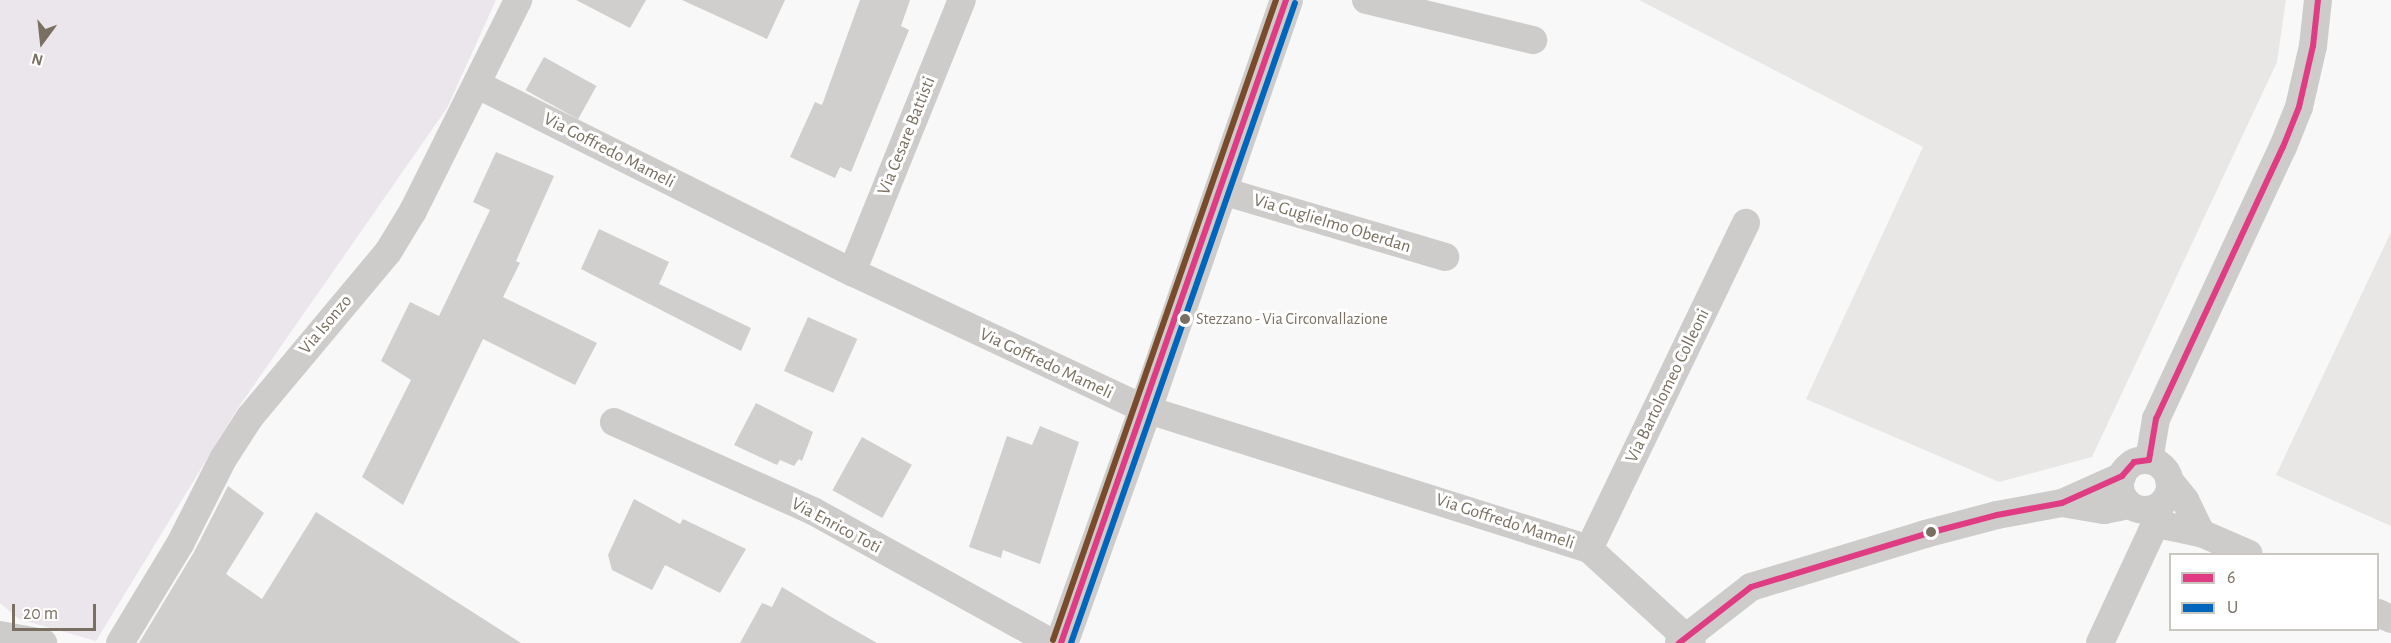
<!DOCTYPE html>
<html>
<head>
<meta charset="utf-8">
<style>
  body { margin:0 }
  #map { position:relative; width:2391px; height:643px; overflow:hidden; background:#f8f8f8; font-family:"Alegreya Sans",sans-serif }
  div>[style] { position:absolute }
  [style*='--x'] { left:calc(var(--x)*1px); top:calc(var(--y)*1px); width:calc(var(--w)*1px); rotate:calc(var(--a)*1deg) }
  .built>* { inset:0; background:#e8e7e6 }
  .green>* { inset:0; background:#eae6eb }
  .building>* { inset:0; background:#d0cfcd; transform-origin:0 0 }
  .minor>* { height:28px; margin:-14px; padding:0 14px; transform-origin:14px; border-radius:14px; background:#cdcccb }
  .minor>.ring { margin:-14px; padding:0; box-sizing:content-box; background:none; border:28px solid #cdcccb; border-radius:50% }
  .tertiary>* { height:33px; margin:-16.5px; padding:0 16.5px; transform-origin:16.5px; border-radius:16.5px; background:#cdcccb }
  .bus-1>* { height:6px; margin:-3px; padding:0 3px; transform-origin:3px; border-radius:3px; background:#e03c83 }
  .bus-2>* { height:6px; margin:-3px; padding:0 3px; transform-origin:3px; border-radius:3px; background:#0065bd }
  .bus-3>* { height:6px; margin:-3px; padding:0 3px; transform-origin:3px; border-radius:3px; background:#7a4b2a }
  .dots>* { width:16px; height:16px; translate:-50% -50%; box-sizing:border-box; border:3px solid #fff; border-radius:50% }
  span { translate:-50% -50%; white-space:nowrap; text-align:center; line-height:1.15; -webkit-text-stroke:6px #fff; paint-order:stroke }
  .bus-label { font-size:16px; color:#7a7061 }
  .left { translate:0 -50%; text-align:left }
  .street-label { font-size:18px; color:#7a7061 }
  .legend { position:absolute; left:2169px; top:553px; width:210px; height:78px; box-sizing:border-box; background:#fff; border:2px solid #cac6c0; margin:0; padding:8px 10px; list-style:none; font-size:18px; color:#7a7061 }
  .legend li { display:flex; align-items:center; gap:12px; height:30px }
  .legend b { width:30px; border:2px solid #cac6c0 }
  .north { position:absolute; left:12px; top:12px; width:60px; height:60px; -webkit-text-stroke:4px #fff; paint-order:stroke; rotate:195deg; font-size:16px; font-weight:700; line-height:24px; text-align:center; color:#7a7061 }
  .north::after { content:''; display:block; margin:auto; width:21px; height:27px; background:#7a7061; clip-path:polygon(50% 0,100% 100%,50% 72%,0 100%) }
  .scale { position:absolute; left:12px; top:604px; width:84px; height:27px; box-sizing:border-box; border:3px solid #7a7061; border-top:0; padding-left:8px; font-size:18px; line-height:21px; white-space:nowrap; color:#7a7061; -webkit-text-stroke:4px #fff; paint-order:stroke }
</style>
</head>
<body>
<div id="map">
  <div class="built">
    <i style="clip-path:polygon(1639px 0,2286px 0,2277px 62px,2092px 457px,1999px 482px,1806px 399px,1923px 147px)"></i>
    <i style="clip-path:polygon(2391px 232px,2391px 526px,2276px 475px)"></i>
  </div>
  <div class="green">
    <i style="clip-path:polygon(0 0,496px 0,447px 108px,238px 408px,96px 641px,19px 619px,0 603px)"></i>
  </div>
  <div class="building">
    <i style="clip-path:polygon(576px 0,646px 0,630px 28px)"></i>
    <i style="clip-path:polygon(682px 0,785px 0,767px 39px)"></i>
    <i style="clip-path:polygon(860px 0,910px 0,901px 26px,909px 30px,851px 172px,840px 167px,835px 178px,790px 157px,815px 102px,822px 105px)"></i>
    <i style="left:544px;top:57px;width:60px;height:38px;rotate:29deg"></i>
    <i style="clip-path:polygon(496px 152px,554px 176px,516px 261px,520px 263px,503px 297px,597px 343px,575px 385px,483px 339px,403px 505px,362px 477px,411px 380px,381px 361px,410px 302px,439px 316px,490px 210px,473px 202px)"></i>
    <i style="clip-path:polygon(599px 229px,669px 262px,659px 284px,751px 328px,741px 351px,581px 269px)"></i>
    <i style="left:808px;top:317px;width:54px;height:59px;rotate:24deg"></i>
    <i style="clip-path:polygon(756px 403px,813px 432px,802px 461px,799px 459px,794px 466px,780px 460px,777px 465px,734px 445px)"></i>
    <i style="clip-path:polygon(1040px 426px,1079px 442px,1040px 564px,1003px 550px,1001px 558px,969px 547px,1007px 436px,1032px 445px)"></i>
    <i style="left:862px;top:437px;width:57px;height:61px;rotate:29deg"></i>
    <i style="clip-path:polygon(228px 486px,264px 513px,226px 574px,262px 599px,316px 512px,521px 643px,139px 643px,194px 552px)"></i>
    <i style="clip-path:polygon(634px 499px,680px 524px,683px 519px,746px 549px,720px 593px,665px 565px,652px 590px,612px 570px,608px 555px)"></i>
    <i style="clip-path:polygon(782px 587px,833px 618px,877px 643px,740px 643px,762px 603px,772px 607px)"></i>
  </div>
  <div class="minor">
    <i style="--x:1366;--y:0;--w:172;--a:13.5"></i>
    <i style="--x:478;--y:85;--w:418;--a:26.6"></i>
    <i style="--x:852;--y:272;--w:323;--a:25.1"></i>
    <i style="--x:1145;--y:409;--w:466;--a:17.5"></i>
    <i style="--x:1589;--y:549;--w:139;--a:42.4"></i>
    <i style="--x:1219;--y:190;--w:236;--a:16.5"></i>
    <i style="--x:852;--y:272;--w:293;--a:-68"></i>
    <i style="--x:614;--y:422;--w:218;--a:24.1"></i>
    <i style="--x:813;--y:511;--w:273;--a:28.9"></i>
    <i style="--x:2149;--y:460;--w:42;--a:-80.3"></i>
    <i style="--x:2156;--y:419;--w:300;--a:-65"></i>
    <i style="--x:2283;--y:147;--w:43;--a:-68.2"></i>
    <i style="--x:2299;--y:107;--w:63;--a:-77.1"></i>
    <i style="--x:2313;--y:46;--w:46;--a:-83.8"></i>
    <i class="ring" style="left:2120px;top:460px;width:22px;height:22px"></i>
    <i style="--x:2169;--y:480;--w:26;--a:51"></i>
    <i style="--x:2185;--y:500;--w:37;--a:64"></i>
    <i style="--x:2062;--y:503;--w:43;--a:9.5"></i>
    <i style="--x:2104;--y:510;--w:26;--a:-11"></i>
    <i style="--x:2148;--y:510;--w:25;--a:40"></i>
    <i style="--x:2167;--y:526;--w:35;--a:12"></i>
    <i style="--x:2201;--y:533;--w:52;--a:23.6"></i>
    <i style="--x:1589;--y:549;--w:362;--a:-64.3"></i>
    <i style="--x:2378;--y:613;--w:14;--a:25"></i>
    <i style="--x:0;--y:635;--w:44;--a:10.5"></i>
    <i style="--x:120;--y:643;--w:116;--a:-58.8"></i>
    <i style="--x:180;--y:544;--w:95;--a:-63.2"></i>
    <i style="--x:223;--y:459;--w:50;--a:-57.3"></i>
    <i style="--x:250;--y:417;--w:215;--a:-50.1"></i>
    <i style="--x:388;--y:252;--w:48;--a:-58.6"></i>
    <i style="--x:413;--y:211;--w:236;--a:-63.5"></i>
    <i style="--x:1679;--y:643;--w:91;--a:-37.9"></i>
    <i style="--x:1751;--y:587;--w:182;--a:-16.9"></i>
    <i style="--x:1925;--y:534;--w:74;--a:-14.8"></i>
    <i style="--x:1997;--y:515;--w:66;--a:-10.5"></i>
    <i style="--x:2062;--y:503;--w:66;--a:-24.2"></i>
    <i style="--x:2100;--y:643;--w:138;--a:-65.1"></i>
  </div>
  <div class="tertiary">
    <i style="--x:1061;--y:643;--w:249;--a:-70.3"></i>
    <i style="--x:1145;--y:409;--w:433;--a:-71"></i>
  </div>
  <div class="bus-1">
    <i style="--x:1061;--y:643;--w:681;--a:-70.71"></i>
    <i style="--x:1679;--y:643;--w:91;--a:-37.9"></i>
    <i style="--x:1751;--y:587;--w:182;--a:-16.9"></i>
    <i style="--x:1925;--y:534;--w:74;--a:-14.8"></i>
    <i style="--x:1997;--y:515;--w:66;--a:-10.5"></i>
    <i style="--x:2062;--y:503;--w:66;--a:-24.2"></i>
    <i style="--x:2122;--y:476;--w:18;--a:-49"></i>
    <i style="--x:2134;--y:462;--w:15;--a:-8"></i>
    <i style="--x:2149;--y:460;--w:42;--a:-80.3"></i>
    <i style="--x:2156;--y:419;--w:300;--a:-65"></i>
    <i style="--x:2283;--y:147;--w:43;--a:-68.2"></i>
    <i style="--x:2299;--y:107;--w:63;--a:-77.1"></i>
    <i style="--x:2313;--y:46;--w:46;--a:-83.8"></i>
  </div>
  <div class="bus-2">
    <i style="--x:1071;--y:643;--w:678;--a:-70.71"></i>
  </div>
  <div class="bus-3">
    <i style="--x:1053;--y:640;--w:678;--a:-70.79"></i>
  </div>
  <div class="dots">
    <i style="left:1185px;top:319px;background:#7a7061"></i>
    <i style="left:1931px;top:532px;background:#7a7061"></i>
  </div>
  <div class="bus-label">
    <span class="left" style="left:1196px;top:319px">Stezzano - Via Circonvallazione</span>
  </div>
  <div class="street-label">
    <span style="left:907px;top:136px;rotate:-68deg">Via Cesare Battisti</span>
    <span style="left:609px;top:151px;rotate:27deg">Via Goffredo Mameli</span>
    <span style="left:1332px;top:224px;rotate:17deg">Via Guglielmo Oberdan</span>
    <span style="left:326px;top:325px;rotate:-50deg">Via Isonzo</span>
    <span style="left:1046px;top:364px;rotate:25deg">Via Goffredo Mameli</span>
    <span style="left:1668px;top:386px;rotate:-64deg">Via Bartolomeo Colleoni</span>
    <span style="left:1505px;top:522px;rotate:18deg">Via Goffredo Mameli</span>
    <span style="left:836px;top:526px;rotate:28deg">Via Enrico Toti</span>
  </div>
  <ul class="legend">
  <li><b style="height:8px;background:#e03c83"></b>6</li>
  <li><b style="height:8px;background:#0065bd"></b>U</li>
  </ul>
  <div class="north">N</div>
  <div class="scale">20 m</div>
</div>
</body>
</html>
